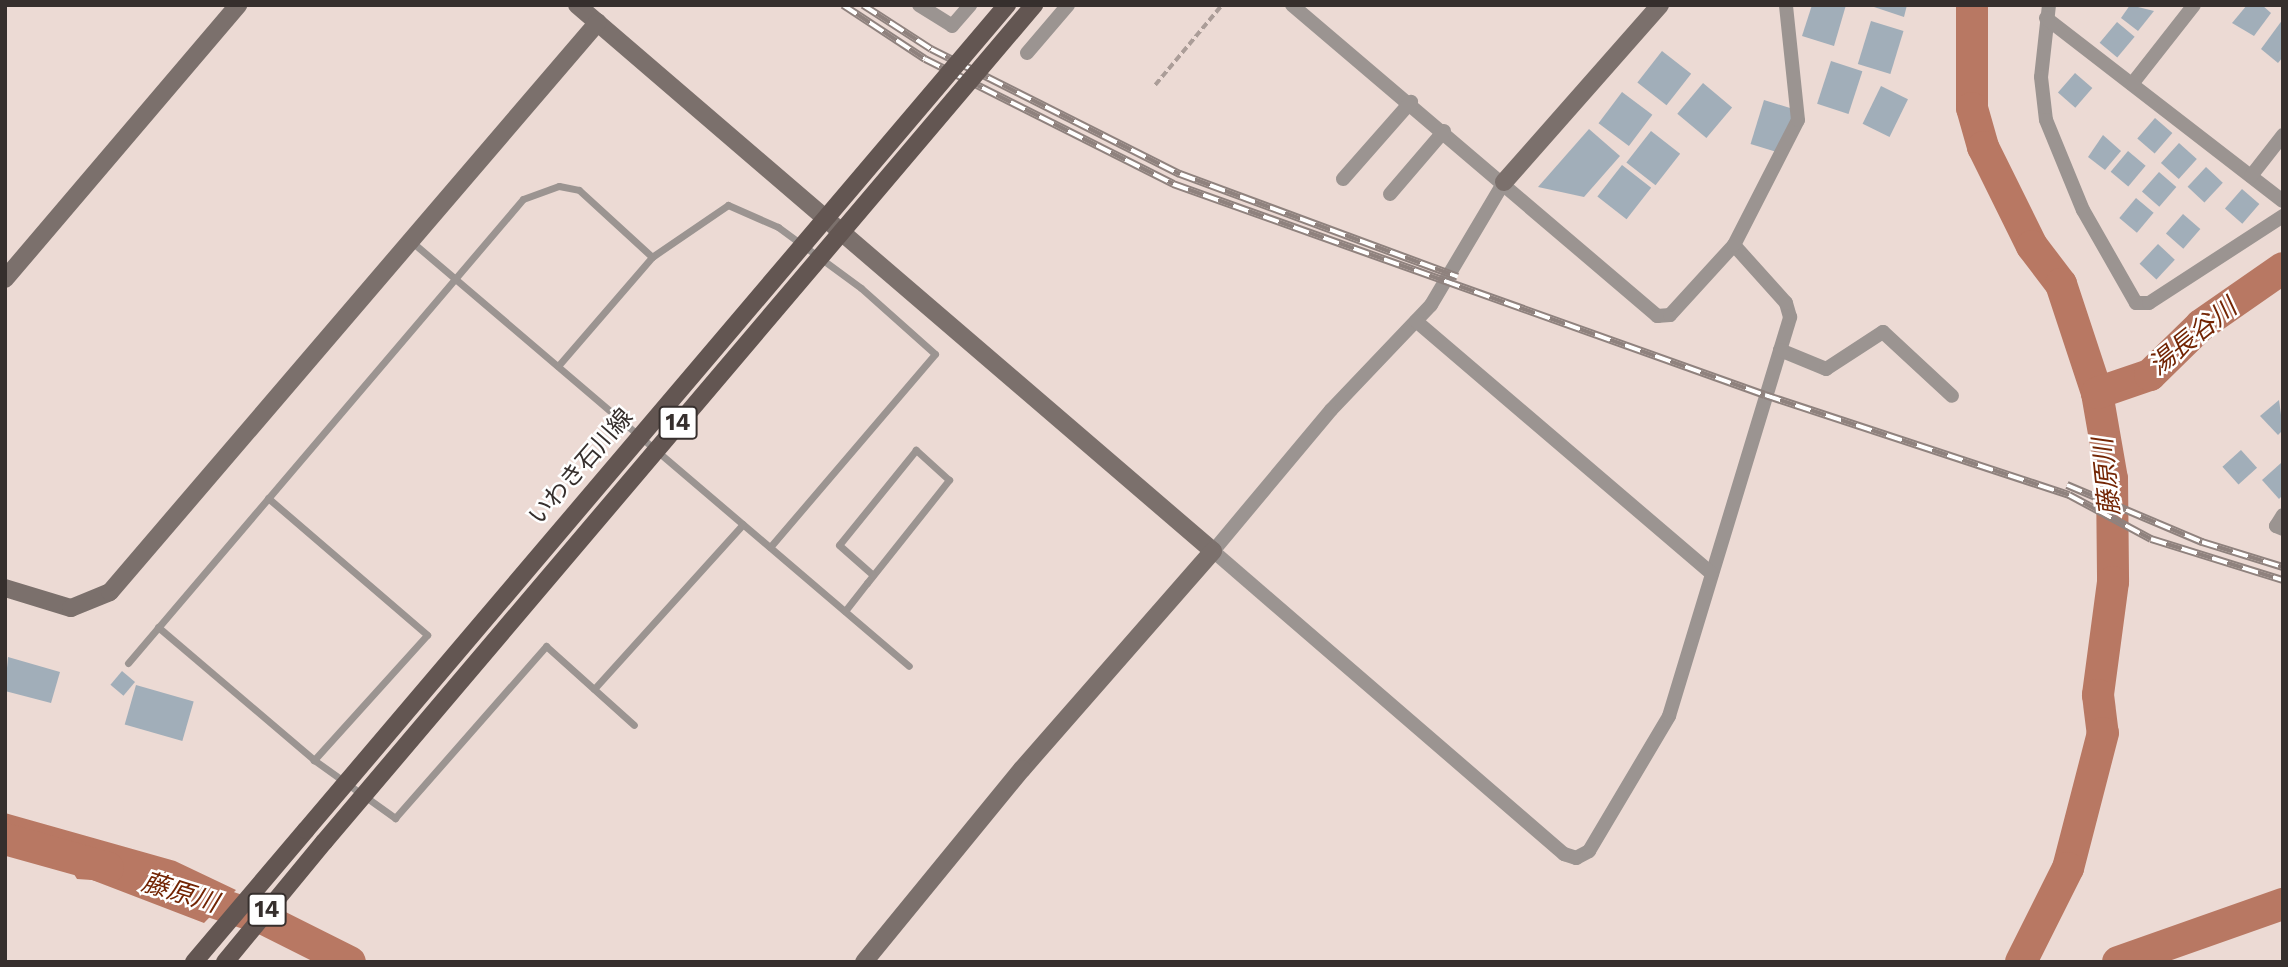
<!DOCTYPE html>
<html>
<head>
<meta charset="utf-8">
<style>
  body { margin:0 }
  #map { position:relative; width:2288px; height:967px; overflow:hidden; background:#ecdad4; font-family:"Work Sans","Noto Sans JP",sans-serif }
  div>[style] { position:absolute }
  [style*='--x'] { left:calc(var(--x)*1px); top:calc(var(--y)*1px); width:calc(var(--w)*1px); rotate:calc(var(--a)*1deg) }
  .water>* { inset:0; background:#b87863 }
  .river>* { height:32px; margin:-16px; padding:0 16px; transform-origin:16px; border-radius:16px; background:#b87863 }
  .building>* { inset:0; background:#a1aeb9; transform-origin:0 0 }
  .path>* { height:3.5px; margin-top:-1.75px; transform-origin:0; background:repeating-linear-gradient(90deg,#ab9d98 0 7px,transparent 0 10.5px) }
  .lane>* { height:7px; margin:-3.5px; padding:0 3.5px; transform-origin:3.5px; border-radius:3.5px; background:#9b9491 }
  .street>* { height:14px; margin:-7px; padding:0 7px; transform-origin:7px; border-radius:7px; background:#9b9491 }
  .secondary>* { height:18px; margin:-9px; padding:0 9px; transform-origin:9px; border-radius:9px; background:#7b706c }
  .primary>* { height:18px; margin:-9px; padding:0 9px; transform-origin:9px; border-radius:9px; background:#635652 }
  .rail>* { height:8px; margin-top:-4px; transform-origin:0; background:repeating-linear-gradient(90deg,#fff 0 16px,#8f827e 0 32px); box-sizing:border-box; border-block:2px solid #8f827e }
  .primary-bridge>* { height:18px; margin:-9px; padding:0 9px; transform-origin:9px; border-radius:9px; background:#635652 }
  span { translate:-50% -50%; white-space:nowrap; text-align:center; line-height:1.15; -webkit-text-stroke:5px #fff; paint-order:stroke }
  .shield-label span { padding:2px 5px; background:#fff; border:2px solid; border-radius:5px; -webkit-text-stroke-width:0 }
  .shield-label { font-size:23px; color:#362f2d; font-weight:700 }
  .street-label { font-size:24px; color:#362f2d }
  .water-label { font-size:26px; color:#732504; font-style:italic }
  .frame { position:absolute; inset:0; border:7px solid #362f2d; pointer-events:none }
</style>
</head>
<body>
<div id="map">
  <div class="water">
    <i style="clip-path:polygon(5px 813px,175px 861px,236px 890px,204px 923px,92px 880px,77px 879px,58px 848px,5px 833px)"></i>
  </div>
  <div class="river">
    <i style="--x:1972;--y:5;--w:103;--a:90"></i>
    <i style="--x:1972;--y:108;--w:41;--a:74.2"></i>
    <i style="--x:1983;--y:147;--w:110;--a:63.7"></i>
    <i style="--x:2032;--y:246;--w:48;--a:52.7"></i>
    <i style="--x:2061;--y:284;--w:115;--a:71.7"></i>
    <i style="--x:2097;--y:393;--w:87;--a:80.1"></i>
    <i style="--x:2112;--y:479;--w:103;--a:89.4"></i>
    <i style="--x:2113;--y:582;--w:114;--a:97.6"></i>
    <i style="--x:2098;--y:695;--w:38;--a:83"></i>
    <i style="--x:2103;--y:733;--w:139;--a:104.5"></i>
    <i style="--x:2068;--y:868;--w:105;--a:116.6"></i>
    <i style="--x:2097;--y:393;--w:56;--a:-18.8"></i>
    <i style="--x:2150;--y:375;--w:71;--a:-44.4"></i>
    <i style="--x:2201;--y:325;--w:100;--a:-34.8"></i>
    <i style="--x:5;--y:839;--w:107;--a:15.7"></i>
    <i style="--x:180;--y:891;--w:89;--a:18.4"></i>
    <i style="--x:264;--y:919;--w:96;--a:26.6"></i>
    <i style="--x:2118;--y:962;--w:175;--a:-19.4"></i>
  </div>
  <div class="building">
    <i style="clip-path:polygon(1812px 5px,1846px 5px,1834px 46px,1802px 36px)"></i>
    <i style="clip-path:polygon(1868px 5px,1907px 5px,1904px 17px)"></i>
    <i style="clip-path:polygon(2130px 5px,2154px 11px,2138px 31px,2121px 18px)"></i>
    <i style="clip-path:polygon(2247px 5px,2262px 5px,2271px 13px,2254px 36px,2232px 23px)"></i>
    <i style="clip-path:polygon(2283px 19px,2283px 57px,2278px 63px,2261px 49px)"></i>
    <i style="left:1871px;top:21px;width:34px;height:45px;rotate:17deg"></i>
    <i style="left:2117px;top:22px;width:23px;height:27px;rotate:40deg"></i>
    <i style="left:1662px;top:51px;width:37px;height:40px;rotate:38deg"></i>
    <i style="left:1831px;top:61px;width:33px;height:45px;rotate:18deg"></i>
    <i style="left:2075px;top:73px;width:23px;height:26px;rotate:41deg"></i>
    <i style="left:1703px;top:83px;width:38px;height:40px;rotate:40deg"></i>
    <i style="left:1881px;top:86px;width:30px;height:42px;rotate:26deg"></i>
    <i style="left:1622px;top:92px;width:38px;height:39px;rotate:37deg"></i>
    <i style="left:1764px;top:100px;width:34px;height:46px;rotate:17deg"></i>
    <i style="left:2155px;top:118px;width:23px;height:27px;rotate:41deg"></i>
    <i style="clip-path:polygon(1589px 129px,1620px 156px,1584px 197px,1538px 187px)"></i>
    <i style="left:1651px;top:131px;width:37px;height:40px;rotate:38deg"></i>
    <i style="clip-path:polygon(2103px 135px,2121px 151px,2105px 170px,2088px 157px)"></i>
    <i style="left:2179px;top:143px;width:24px;height:27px;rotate:42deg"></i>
    <i style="left:2128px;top:151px;width:23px;height:27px;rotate:40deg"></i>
    <i style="left:1622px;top:165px;width:37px;height:40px;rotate:38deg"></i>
    <i style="left:2206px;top:167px;width:23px;height:27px;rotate:43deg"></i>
    <i style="left:2159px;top:172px;width:23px;height:26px;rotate:41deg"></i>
    <i style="left:2242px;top:189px;width:23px;height:26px;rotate:41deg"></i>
    <i style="left:2136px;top:198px;width:23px;height:26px;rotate:40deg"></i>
    <i style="left:2183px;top:214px;width:23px;height:26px;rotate:41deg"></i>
    <i style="left:2158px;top:244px;width:23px;height:27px;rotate:43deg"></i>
    <i style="clip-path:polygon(2279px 400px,2283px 430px,2278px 435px,2260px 416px)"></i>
    <i style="left:2241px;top:450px;width:24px;height:25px;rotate:48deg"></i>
    <i style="clip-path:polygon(2281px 463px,2283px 495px,2279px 499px,2262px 480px)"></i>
    <i style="clip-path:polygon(8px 657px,60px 672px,51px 703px,5px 691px)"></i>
    <i style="left:122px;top:671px;width:17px;height:18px;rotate:40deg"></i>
    <i style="left:136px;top:685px;width:60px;height:41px;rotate:16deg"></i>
  </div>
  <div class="path">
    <i style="--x:1155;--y:85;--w:104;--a:-50.1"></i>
  </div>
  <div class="lane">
    <i style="--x:412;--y:242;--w:653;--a:40.47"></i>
    <i style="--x:558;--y:366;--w:144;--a:-49.2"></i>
    <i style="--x:652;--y:257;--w:92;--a:-34.4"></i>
    <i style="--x:728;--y:205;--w:55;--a:23.7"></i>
    <i style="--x:778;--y:227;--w:103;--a:36.3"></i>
    <i style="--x:861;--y:288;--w:99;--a:41.7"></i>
    <i style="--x:935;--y:354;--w:254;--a:130.5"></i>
    <i style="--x:268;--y:498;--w:210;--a:40.7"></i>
    <i style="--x:427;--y:635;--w:169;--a:132.1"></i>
    <i style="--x:845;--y:611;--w:36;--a:-52"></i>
    <i style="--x:867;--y:583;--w:132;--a:-51.5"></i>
    <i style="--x:949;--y:480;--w:45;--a:-137.7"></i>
    <i style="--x:916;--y:450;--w:122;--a:129"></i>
    <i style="--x:839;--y:545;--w:45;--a:41.4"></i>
    <i style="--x:158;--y:627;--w:205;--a:40.4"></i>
    <i style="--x:314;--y:760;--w:100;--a:35.6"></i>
    <i style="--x:395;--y:818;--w:229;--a:-48.7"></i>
    <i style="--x:546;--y:646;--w:118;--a:41.9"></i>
    <i style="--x:128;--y:663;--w:609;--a:-49.59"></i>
    <i style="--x:523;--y:199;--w:38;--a:-20"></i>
    <i style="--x:559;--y:186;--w:20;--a:11"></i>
    <i style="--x:579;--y:190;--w:99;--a:42.5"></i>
    <i style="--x:594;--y:689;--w:222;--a:-47.9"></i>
  </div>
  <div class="street">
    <i style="--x:919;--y:5;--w:39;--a:32"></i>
    <i style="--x:952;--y:26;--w:28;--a:-49"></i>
    <i style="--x:1292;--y:5;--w:480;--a:40.4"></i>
    <i style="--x:1657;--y:316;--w:13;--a:-4"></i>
    <i style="--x:1670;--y:315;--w:95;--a:-47.6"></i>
    <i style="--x:2049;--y:5;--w:72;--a:96.3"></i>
    <i style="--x:2041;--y:77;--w:43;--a:83.4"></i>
    <i style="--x:2046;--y:120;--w:97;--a:67.7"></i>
    <i style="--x:2083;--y:210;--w:107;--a:60.3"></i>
    <i style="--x:2136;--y:303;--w:13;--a:0"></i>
    <i style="--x:2149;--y:303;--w:160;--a:-33"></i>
    <i style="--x:2046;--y:18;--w:299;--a:37.7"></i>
    <i style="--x:1027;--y:53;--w:63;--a:-49.5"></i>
    <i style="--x:2132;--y:84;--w:100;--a:-51.9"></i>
    <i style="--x:2251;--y:176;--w:52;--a:-52"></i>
    <i style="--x:1343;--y:179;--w:103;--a:-48.6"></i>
    <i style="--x:1504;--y:182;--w:143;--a:120.7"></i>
    <i style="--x:1431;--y:305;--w:145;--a:133.6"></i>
    <i style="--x:1331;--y:410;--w:184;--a:129.9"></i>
    <i style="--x:1213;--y:551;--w:464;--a:40.8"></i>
    <i style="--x:1564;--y:854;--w:13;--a:18"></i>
    <i style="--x:1576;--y:858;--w:15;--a:-28"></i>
    <i style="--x:1589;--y:851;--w:157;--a:-59.3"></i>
    <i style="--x:1669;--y:716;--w:417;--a:-73.1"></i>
    <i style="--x:1790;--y:317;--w:15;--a:-106"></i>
    <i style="--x:1786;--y:303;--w:78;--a:-131.9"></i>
    <i style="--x:1734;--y:245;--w:140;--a:-62.9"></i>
    <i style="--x:1798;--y:120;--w:116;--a:-96"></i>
    <i style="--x:1390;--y:194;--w:83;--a:-49.4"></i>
    <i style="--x:1416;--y:321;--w:389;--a:40.5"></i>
    <i style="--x:1780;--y:350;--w:50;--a:22.4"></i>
    <i style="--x:1826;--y:369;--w:68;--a:-33"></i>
    <i style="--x:1883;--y:332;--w:94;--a:42.8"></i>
    <i style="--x:2283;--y:515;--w:13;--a:122"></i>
    <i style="--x:2276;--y:526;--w:8;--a:23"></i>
  </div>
  <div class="secondary">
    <i style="--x:577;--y:5;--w:838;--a:40.65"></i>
    <i style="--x:1213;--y:551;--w:290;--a:131.2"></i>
    <i style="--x:1022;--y:769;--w:249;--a:129.3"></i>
    <i style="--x:1504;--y:182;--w:236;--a:-48.6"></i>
    <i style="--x:5;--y:279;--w:360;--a:-49.6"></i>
    <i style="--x:5;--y:588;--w:69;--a:16.9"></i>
    <i style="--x:71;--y:608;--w:42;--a:-22.3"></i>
    <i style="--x:110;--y:592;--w:750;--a:-49.43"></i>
  </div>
  <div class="primary">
    <i style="--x:194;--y:962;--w:173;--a:-49.7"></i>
    <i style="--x:225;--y:962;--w:156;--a:-50.5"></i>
  </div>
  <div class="rail">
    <i style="--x:843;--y:5;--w:98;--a:33.4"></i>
    <i style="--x:925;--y:59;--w:278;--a:26.7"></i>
    <i style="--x:1173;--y:184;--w:628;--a:19.62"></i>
    <i style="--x:1765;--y:395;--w:320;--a:18.2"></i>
    <i style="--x:2069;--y:495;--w:93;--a:28.2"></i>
    <i style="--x:2151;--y:539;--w:138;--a:17.3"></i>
    <i style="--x:863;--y:5;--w:81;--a:32.9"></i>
    <i style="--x:931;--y:49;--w:279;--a:26.7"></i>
    <i style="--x:1180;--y:174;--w:296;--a:20.3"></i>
    <i style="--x:2067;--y:485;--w:147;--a:22.9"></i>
    <i style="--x:2202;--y:542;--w:85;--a:17.2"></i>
  </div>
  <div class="primary-bridge">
    <i style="--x:306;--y:830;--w:1083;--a:-49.65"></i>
    <i style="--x:324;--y:842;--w:1098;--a:-49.69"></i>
  </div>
  <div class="shield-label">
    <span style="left:678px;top:423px">14</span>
    <span style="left:267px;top:910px">14</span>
  </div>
  <div class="street-label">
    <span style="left:581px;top:467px;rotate:-49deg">いわき石川線</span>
  </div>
  <div class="water-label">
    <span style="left:2193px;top:337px;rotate:-39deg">湯長谷川</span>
    <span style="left:2107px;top:477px;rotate:-96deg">藤原川</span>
    <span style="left:180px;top:893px;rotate:17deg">藤原川</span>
  </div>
  <div class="frame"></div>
</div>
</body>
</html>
